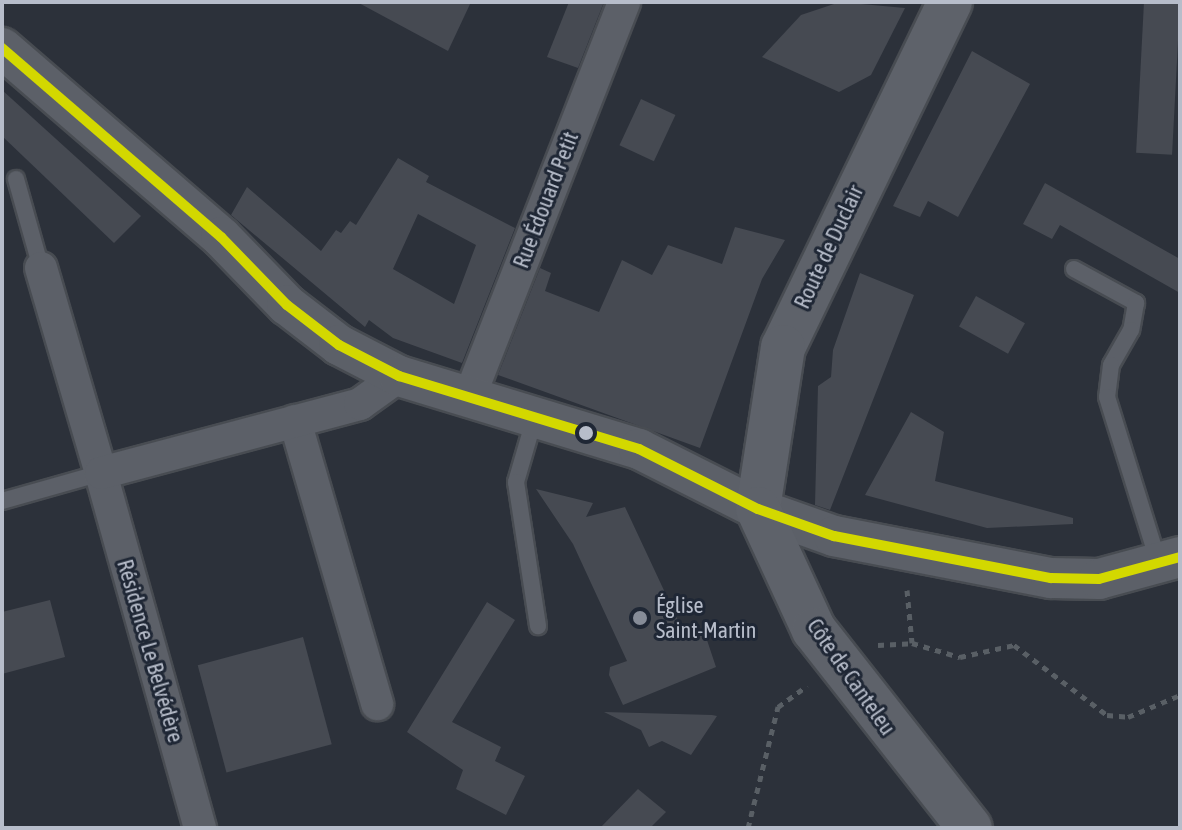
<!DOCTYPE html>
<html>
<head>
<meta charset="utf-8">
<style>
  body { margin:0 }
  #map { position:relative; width:1182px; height:830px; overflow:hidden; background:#2c313a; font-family:"Asap Condensed",sans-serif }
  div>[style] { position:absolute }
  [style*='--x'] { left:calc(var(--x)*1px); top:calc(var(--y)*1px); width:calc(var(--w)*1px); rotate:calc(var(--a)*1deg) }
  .building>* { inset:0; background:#464a52; transform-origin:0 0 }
  .path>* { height:5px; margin-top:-2.5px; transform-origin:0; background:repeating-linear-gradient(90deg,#595f65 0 6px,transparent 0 12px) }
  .roads { filter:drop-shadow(2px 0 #484c52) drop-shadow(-2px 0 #484c52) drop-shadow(0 2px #484c52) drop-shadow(0 -2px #484c52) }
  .service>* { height:16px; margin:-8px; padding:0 8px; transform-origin:8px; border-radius:8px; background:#5c6068 }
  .minor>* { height:32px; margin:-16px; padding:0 16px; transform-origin:16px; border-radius:16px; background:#5c6068 }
  .tertiary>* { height:40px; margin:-20px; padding:0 20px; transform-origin:20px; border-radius:20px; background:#5c6068 }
  .primary>* { height:44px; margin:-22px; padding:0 22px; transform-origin:22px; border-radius:22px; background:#5e626a }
  .bus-1>* { height:10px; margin:-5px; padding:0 5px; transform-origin:5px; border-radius:5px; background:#d3d800 }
  .dots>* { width:22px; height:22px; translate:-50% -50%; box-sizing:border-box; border:4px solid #1f2735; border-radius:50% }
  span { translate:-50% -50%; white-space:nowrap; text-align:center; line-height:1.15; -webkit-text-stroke:6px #1f2735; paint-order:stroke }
  .street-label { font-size:22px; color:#b7bdca }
  .poi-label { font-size:22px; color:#b7bdca }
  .left { translate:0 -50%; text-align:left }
  .frame { position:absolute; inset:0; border:4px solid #b7bdca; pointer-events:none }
</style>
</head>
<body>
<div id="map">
  <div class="building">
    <i style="clip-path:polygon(357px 2px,471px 2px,448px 51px)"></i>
    <i style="clip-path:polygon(569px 2px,604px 2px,578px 68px,547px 57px)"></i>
    <i style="clip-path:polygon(840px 2px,905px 8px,871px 75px,839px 92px,762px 57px,801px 15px)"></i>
    <i style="left:1144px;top:2px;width:36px;height:151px;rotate:3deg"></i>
    <i style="clip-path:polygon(972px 51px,1030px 84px,958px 217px,928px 201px,920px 217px,893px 206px)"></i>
    <i style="clip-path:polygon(2px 90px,141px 216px,114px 243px,2px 136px)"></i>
    <i style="left:641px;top:99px;width:38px;height:51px;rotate:25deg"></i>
    <i style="clip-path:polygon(evenodd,398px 158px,429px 176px,426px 182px,515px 228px,462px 363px,393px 338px,369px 320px,365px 327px,231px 215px,247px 187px,321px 251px,336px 230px,341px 233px,350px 221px,356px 225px,398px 158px,418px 214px,476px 245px,454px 304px,393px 269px,418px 214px)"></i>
    <i style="clip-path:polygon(1045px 183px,1180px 259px,1180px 293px,1060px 225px,1052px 239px,1023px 224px)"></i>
    <i style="clip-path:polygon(735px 227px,785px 240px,762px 279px,700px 448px,498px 375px,540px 268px,551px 273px,545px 291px,599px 312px,622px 260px,652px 275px,668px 245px,722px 264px)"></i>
    <i style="clip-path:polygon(860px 273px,914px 295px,830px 510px,815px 505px,818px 386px,831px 377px,833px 350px)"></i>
    <i style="left:976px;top:296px;width:56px;height:35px;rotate:29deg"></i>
    <i style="clip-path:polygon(911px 412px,944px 432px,935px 481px,1073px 518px,1073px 524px,987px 528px,865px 495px)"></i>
    <i style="clip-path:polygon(536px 489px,593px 503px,586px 517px,625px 507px,683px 631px,704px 631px,716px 667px,623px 705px,609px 675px,610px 667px,627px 661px,573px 544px)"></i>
    <i style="clip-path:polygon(50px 600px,65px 657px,2px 674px,2px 612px)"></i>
    <i style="clip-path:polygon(487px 602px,515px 620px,452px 722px,501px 747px,495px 761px,525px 776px,506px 815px,456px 789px,463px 770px,407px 732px)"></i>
    <i style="left:303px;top:637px;width:111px;height:109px;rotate:75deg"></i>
    <i style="clip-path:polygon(604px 712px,712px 715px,717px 716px,691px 755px,662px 741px,649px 747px,641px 730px)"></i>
    <i style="clip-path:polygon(638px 789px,666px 812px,650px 828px,600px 828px)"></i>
  </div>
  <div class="path">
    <i style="--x:907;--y:590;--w:53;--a:84.6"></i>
    <i style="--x:878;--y:645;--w:34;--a:-3"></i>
    <i style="--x:912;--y:643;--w:50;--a:16.3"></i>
    <i style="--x:960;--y:657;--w:55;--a:-12.5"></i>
    <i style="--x:1014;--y:645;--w:116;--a:37"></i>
    <i style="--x:1107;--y:715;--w:21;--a:5"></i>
    <i style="--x:1128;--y:717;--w:56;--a:-22.9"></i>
    <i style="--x:748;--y:828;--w:125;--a:-76.1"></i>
    <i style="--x:778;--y:707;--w:36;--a:-36"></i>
  </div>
  <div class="roads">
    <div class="service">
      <i style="--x:16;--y:179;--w:92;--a:74.3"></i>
      <i style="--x:1074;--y:269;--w:71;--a:28.7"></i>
      <i style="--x:1136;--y:303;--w:27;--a:100"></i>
      <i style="--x:1131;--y:330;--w:40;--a:119.7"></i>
      <i style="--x:1111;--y:365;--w:32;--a:97"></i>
      <i style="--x:1107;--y:397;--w:175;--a:72.7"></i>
      <i style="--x:534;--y:420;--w:65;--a:106.2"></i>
      <i style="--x:516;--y:482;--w:146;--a:81.3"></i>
      <i style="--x:2;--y:501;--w:103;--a:-15.8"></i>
    </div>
    <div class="minor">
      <i style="--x:41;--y:268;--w:214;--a:73.7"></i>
      <i style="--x:469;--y:398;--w:425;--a:-68.6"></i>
      <i style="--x:295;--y:421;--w:295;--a:73.8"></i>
      <i style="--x:200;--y:828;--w:369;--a:-105.6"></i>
      <i style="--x:101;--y:473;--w:268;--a:-14.9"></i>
      <i style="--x:360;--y:404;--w:48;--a:-35.7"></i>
    </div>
    <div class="tertiary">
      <i style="--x:2;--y:48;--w:289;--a:40.8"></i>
      <i style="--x:221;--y:237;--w:95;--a:45.9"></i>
      <i style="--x:287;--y:305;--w:66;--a:37.6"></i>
      <i style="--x:339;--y:345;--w:68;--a:27.3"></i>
      <i style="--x:399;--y:376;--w:251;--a:16.9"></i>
      <i style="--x:639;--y:449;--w:133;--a:26.8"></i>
      <i style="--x:758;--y:509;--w:81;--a:19.6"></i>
      <i style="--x:834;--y:536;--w:221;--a:11"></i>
      <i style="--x:1051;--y:578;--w:48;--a:1.2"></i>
      <i style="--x:1099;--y:579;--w:84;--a:-15.2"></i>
    </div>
    <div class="primary">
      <i style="--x:950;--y:2;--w:383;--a:115.8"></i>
      <i style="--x:783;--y:347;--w:164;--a:98.8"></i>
      <i style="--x:758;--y:509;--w:133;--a:65.2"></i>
      <i style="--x:814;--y:630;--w:252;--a:51.8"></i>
    </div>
  </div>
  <div class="bus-1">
    <i style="--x:2;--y:48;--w:289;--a:40.8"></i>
    <i style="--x:221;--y:237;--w:95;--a:45.9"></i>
    <i style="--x:287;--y:305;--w:66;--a:37.6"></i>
    <i style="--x:339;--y:345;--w:68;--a:27.3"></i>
    <i style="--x:399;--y:376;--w:251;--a:16.9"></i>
    <i style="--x:639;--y:449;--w:133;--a:26.8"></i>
    <i style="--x:758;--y:509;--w:81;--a:19.6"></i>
    <i style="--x:834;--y:536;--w:221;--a:11"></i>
    <i style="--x:1051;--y:578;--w:48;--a:1.2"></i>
    <i style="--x:1099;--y:579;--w:84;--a:-15.2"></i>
  </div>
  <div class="dots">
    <i style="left:586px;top:433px;background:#b7bdca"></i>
    <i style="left:640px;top:618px;background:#868c98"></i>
  </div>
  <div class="street-label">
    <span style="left:546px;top:200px;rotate:-69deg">Rue Édouard Petit</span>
    <span style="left:829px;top:247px;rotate:-65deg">Route de Duclair</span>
    <span style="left:150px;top:651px;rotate:74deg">Résidence Le Belvédère</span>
    <span style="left:851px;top:677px;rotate:55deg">Côte de Canteleu</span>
  </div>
  <div class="poi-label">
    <span class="left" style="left:656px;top:618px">Église<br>Saint-Martin</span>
  </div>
  <div class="frame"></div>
</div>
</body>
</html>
